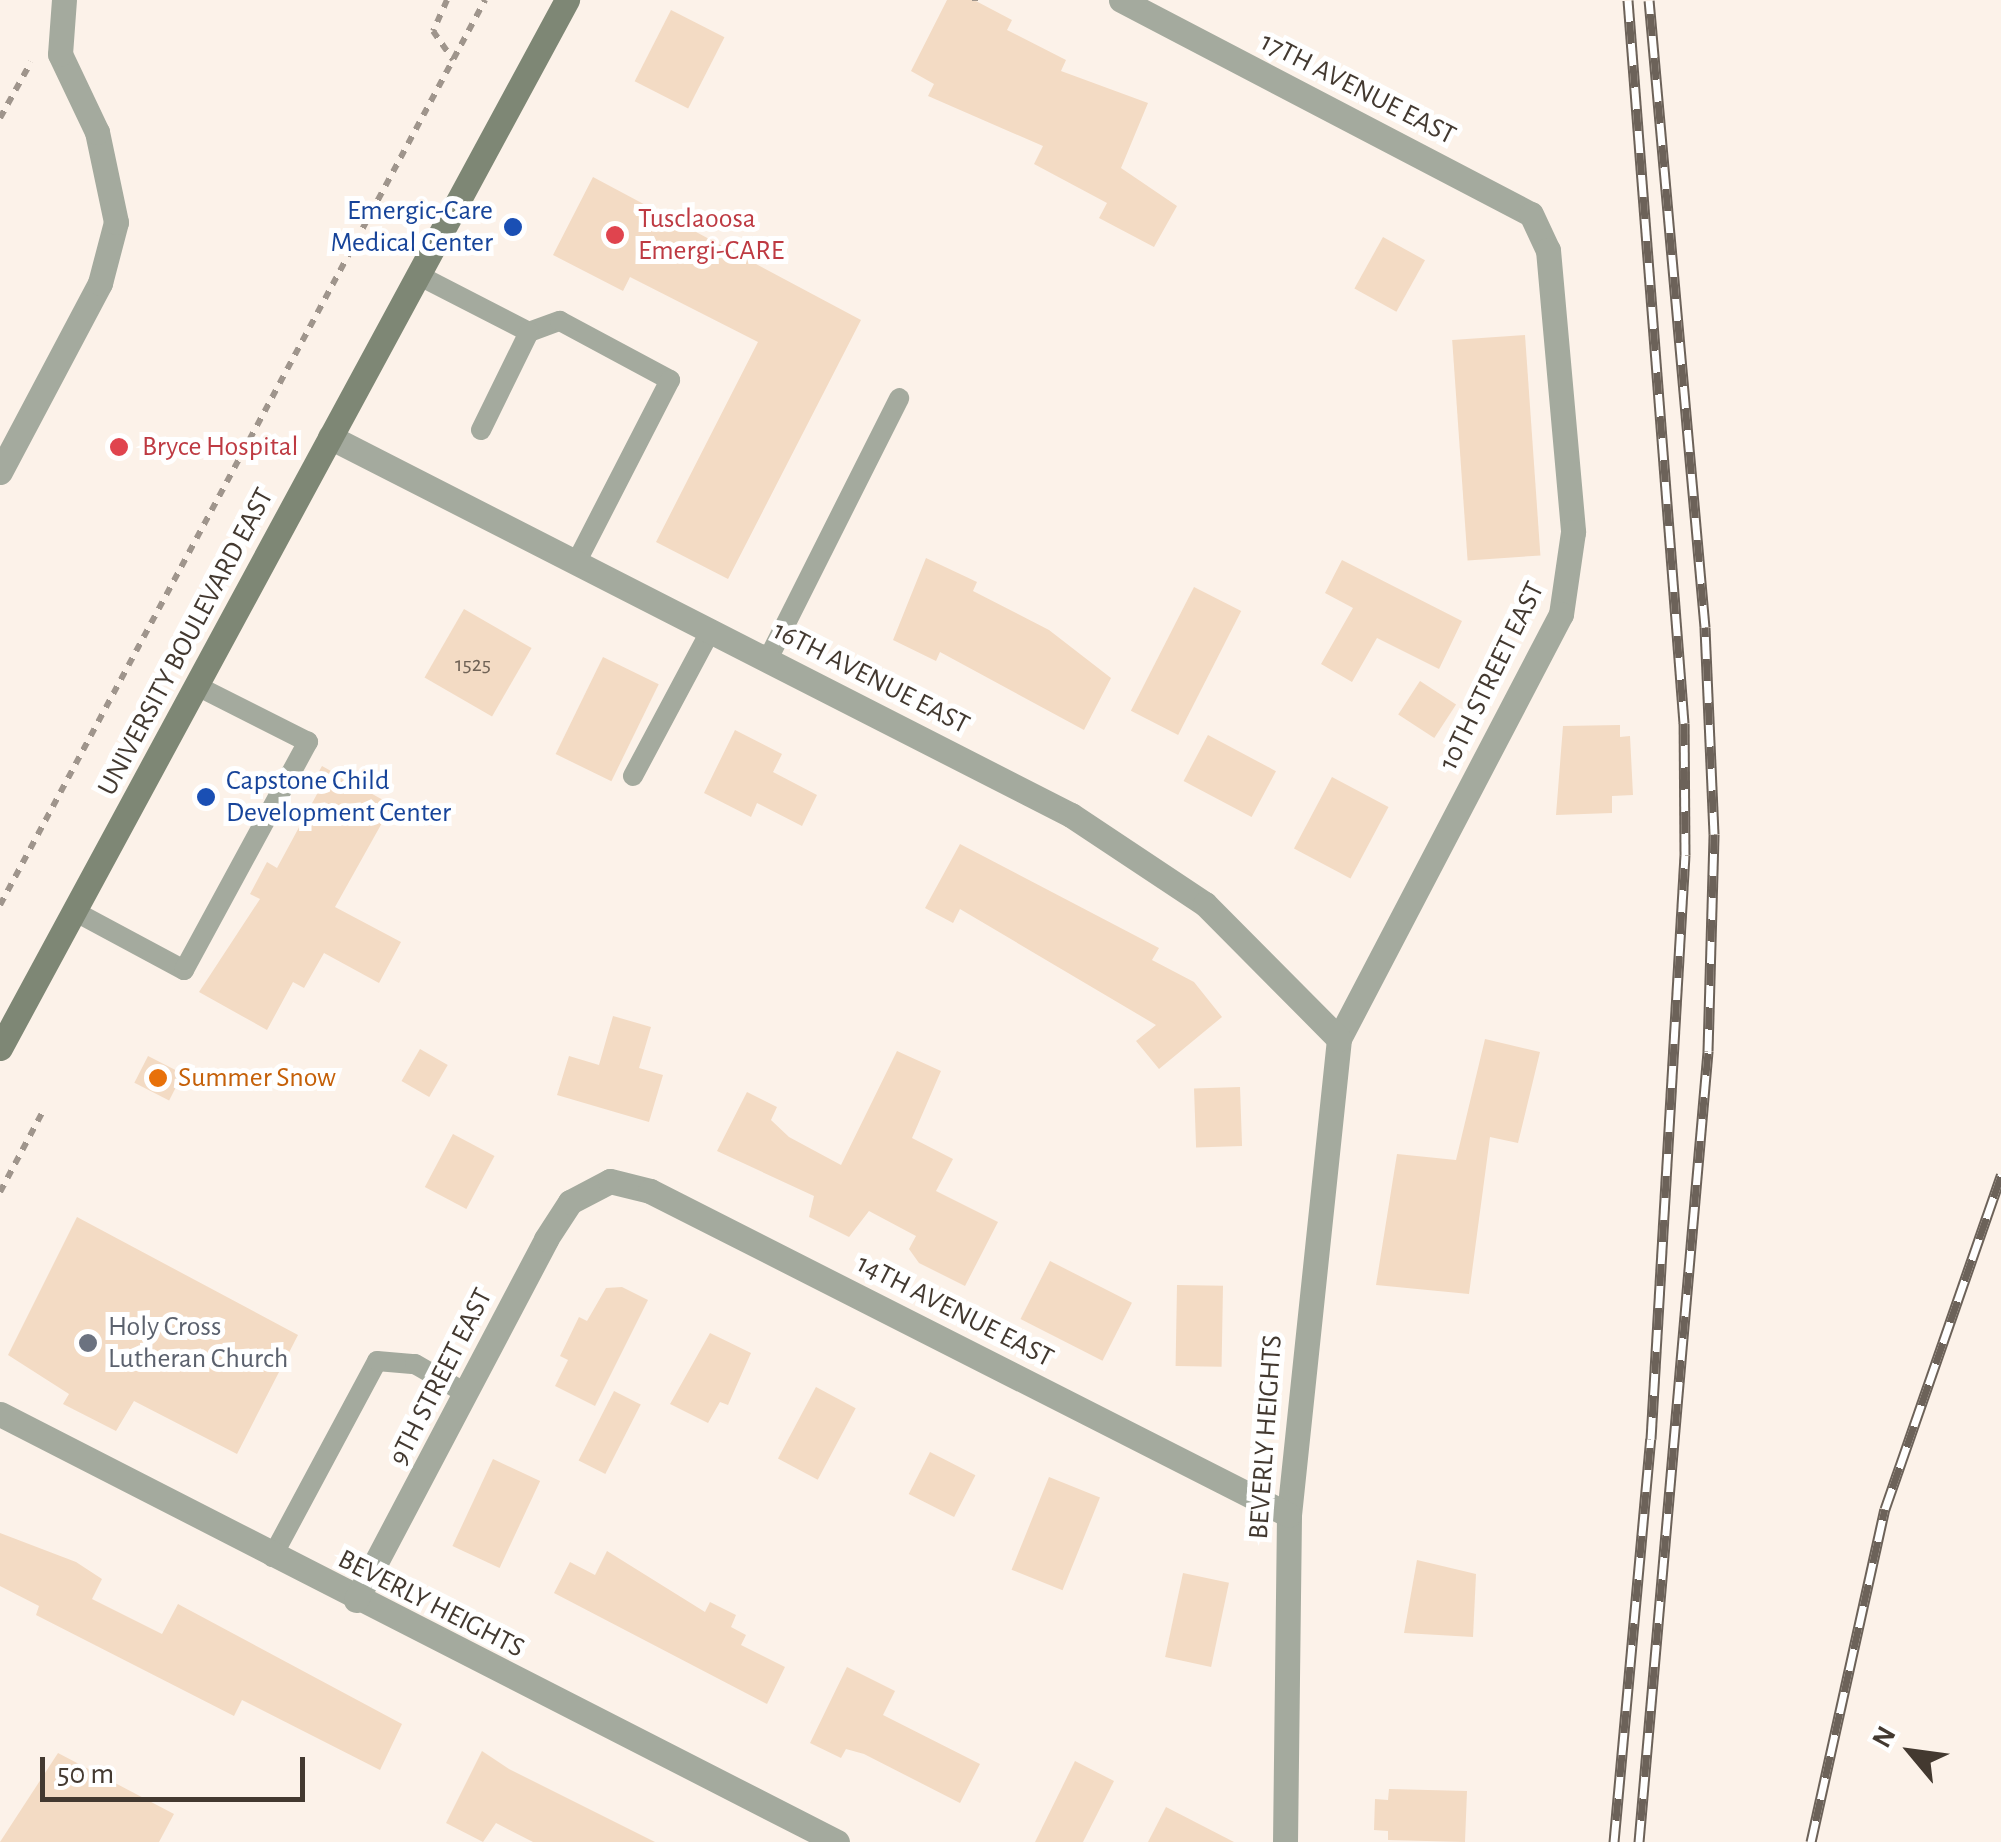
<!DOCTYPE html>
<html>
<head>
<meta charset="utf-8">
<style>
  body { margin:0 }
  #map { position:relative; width:2001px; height:1842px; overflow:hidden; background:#fcf2e9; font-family:"Alegreya Sans",sans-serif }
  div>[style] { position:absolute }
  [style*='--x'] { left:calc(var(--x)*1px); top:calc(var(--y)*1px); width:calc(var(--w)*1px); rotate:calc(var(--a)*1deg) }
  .building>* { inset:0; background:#f3dbc4; transform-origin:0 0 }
  .path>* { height:6px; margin-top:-3px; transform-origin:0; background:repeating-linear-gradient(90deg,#9f958c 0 8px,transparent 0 16px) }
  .service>* { height:20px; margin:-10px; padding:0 10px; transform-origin:10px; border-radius:10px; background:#a4aa9e }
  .minor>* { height:25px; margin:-12.5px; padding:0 12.5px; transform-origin:12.5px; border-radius:12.5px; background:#a4aa9e }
  .secondary>* { height:25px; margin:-12.5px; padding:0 12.5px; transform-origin:12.5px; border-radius:12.5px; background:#7e8775 }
  .rail>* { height:11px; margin-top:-5.5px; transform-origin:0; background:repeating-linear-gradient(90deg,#fff 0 22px,#6c6259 0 44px); box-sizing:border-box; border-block:2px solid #6c6259 }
  .dots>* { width:28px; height:28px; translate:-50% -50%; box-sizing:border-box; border:5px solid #fff; border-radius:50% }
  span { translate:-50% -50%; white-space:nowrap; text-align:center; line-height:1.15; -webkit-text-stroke:10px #fff; paint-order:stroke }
  .number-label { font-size:22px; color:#6f6255 }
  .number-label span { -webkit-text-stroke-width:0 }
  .street-label { font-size:28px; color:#433930 }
  .transit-label { font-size:28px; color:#164399 }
  .right { translate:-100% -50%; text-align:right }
  .left { translate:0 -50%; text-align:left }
  .health-label { font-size:28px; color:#be3a42 }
  .food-label { font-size:28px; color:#c56008 }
  .worship-label { font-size:28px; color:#5b616d }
  .north { position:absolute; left:1861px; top:1702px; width:100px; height:100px; -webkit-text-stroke:8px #fff; paint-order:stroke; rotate:299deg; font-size:28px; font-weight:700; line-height:40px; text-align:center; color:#433930 }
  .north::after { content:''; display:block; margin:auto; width:35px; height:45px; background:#433930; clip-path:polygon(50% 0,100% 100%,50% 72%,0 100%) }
  .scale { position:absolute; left:40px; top:1757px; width:265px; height:45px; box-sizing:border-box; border:5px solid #433930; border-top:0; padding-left:12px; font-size:30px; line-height:35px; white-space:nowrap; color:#433930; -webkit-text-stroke:8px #fff; paint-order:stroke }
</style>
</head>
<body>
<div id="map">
  <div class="building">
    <i style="clip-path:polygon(947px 0,974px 0,1012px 20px,1007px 30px,1066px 60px,1061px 71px,1148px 103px,1121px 168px,1177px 206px,1154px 247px,1099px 218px,1107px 203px,1034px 164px,1043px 146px,928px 96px,934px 84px,911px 71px)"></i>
    <i style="left:671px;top:10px;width:60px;height:80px;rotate:27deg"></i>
    <i style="clip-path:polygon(593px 177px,861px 320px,728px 579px,656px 542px,758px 342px,630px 277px,623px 291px,553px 255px)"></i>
    <i style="left:1383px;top:237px;width:48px;height:59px;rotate:29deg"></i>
    <i style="left:1525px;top:335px;width:221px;height:73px;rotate:86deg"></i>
    <i style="clip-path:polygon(926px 558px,977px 582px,973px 591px,1049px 630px,1111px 678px,1084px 730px,940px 652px,936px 661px,893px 640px)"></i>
    <i style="clip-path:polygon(1342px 560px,1462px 621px,1439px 669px,1377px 638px,1352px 682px,1321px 664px,1353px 608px,1325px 593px)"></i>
    <i style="left:1194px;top:587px;width:53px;height:139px;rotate:27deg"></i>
    <i style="left:464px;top:609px;width:78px;height:79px;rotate:30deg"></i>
    <i style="left:603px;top:657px;width:62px;height:108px;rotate:26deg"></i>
    <i style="left:1420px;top:681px;width:43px;height:40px;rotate:33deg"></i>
    <i style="clip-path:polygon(1620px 725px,1620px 737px,1630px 736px,1633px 795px,1612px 796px,1612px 813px,1556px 815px,1563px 726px)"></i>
    <i style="clip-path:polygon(735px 730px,782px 754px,773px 772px,817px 795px,802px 826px,757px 803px,751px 817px,704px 793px)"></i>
    <i style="left:1208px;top:735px;width:77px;height:52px;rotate:28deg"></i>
    <i style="clip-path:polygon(322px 766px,392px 805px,335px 907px,401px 942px,379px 983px,324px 953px,304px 988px,293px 982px,267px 1030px,199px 992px,260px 899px,250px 894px,267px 862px,277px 868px,317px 794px,309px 789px)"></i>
    <i style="left:1332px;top:777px;width:64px;height:81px;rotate:28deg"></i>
    <i style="clip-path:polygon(960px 844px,1159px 948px,1152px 960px,1194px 982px,1222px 1017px,1159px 1069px,1136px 1041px,1156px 1025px,960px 909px,953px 923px,925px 908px)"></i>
    <i style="clip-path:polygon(613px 1016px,651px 1027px,639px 1068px,663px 1075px,649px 1122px,557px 1095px,569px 1056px,599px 1065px)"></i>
    <i style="clip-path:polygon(1485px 1039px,1540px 1052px,1518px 1143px,1490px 1137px,1469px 1294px,1376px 1285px,1397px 1154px,1456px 1160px)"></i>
    <i style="left:420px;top:1049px;width:32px;height:37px;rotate:30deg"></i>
    <i style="clip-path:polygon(897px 1051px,941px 1071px,912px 1138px,953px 1159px,936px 1191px,998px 1222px,965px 1286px,919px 1263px,909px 1249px,916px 1236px,869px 1211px,849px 1237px,809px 1217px,814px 1196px,717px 1151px,747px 1092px,777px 1107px,771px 1120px,789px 1137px,841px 1165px)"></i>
    <i style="left:148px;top:1056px;width:39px;height:30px;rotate:27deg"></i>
    <i style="left:1240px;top:1087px;width:59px;height:46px;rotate:88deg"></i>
    <i style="left:453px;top:1134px;width:47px;height:60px;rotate:28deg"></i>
    <i style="clip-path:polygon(77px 1217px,298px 1335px,237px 1454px,134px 1401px,116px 1431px,63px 1404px,69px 1394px,8px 1355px)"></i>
    <i style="left:1050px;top:1261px;width:92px;height:65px;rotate:27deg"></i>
    <i style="left:1177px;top:1285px;width:46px;height:81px;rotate:1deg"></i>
    <i style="clip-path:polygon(622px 1287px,648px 1300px,595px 1406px,555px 1386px,568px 1360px,560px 1356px,579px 1317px,587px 1321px,606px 1288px)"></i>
    <i style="clip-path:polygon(710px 1333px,751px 1353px,728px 1405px,720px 1402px,708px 1423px,670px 1404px)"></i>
    <i style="left:816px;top:1387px;width:45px;height:81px;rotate:28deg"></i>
    <i style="left:614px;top:1391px;width:30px;height:78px;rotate:27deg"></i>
    <i style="left:930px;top:1452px;width:51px;height:47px;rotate:27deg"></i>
    <i style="left:493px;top:1459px;width:52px;height:96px;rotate:25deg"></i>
    <i style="left:1049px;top:1477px;width:55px;height:100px;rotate:22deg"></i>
    <i style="clip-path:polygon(0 1533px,76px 1562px,102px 1579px,92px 1599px,162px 1634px,178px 1604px,402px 1724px,380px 1770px,242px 1700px,234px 1716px,36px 1615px,39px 1606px,0 1586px)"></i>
    <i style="clip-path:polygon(607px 1551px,705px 1612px,710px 1602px,736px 1615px,731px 1627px,746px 1635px,741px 1645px,785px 1667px,767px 1704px,554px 1593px,570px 1562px,595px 1575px)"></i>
    <i style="clip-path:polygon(1417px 1560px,1476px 1574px,1473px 1637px,1404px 1633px)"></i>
    <i style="left:1183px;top:1573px;width:47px;height:86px;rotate:12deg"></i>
    <i style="clip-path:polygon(847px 1667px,895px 1691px,883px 1715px,980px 1764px,960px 1803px,864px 1754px,846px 1749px,841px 1758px,810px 1743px)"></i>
    <i style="clip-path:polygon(482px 1751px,509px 1769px,655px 1842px,533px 1842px,496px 1823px,483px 1842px,446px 1823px)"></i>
    <i style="clip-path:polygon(58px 1753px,174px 1814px,159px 1842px,0 1842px)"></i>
    <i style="clip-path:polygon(1075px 1761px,1114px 1781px,1083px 1842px,1035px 1842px)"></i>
    <i style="clip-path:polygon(1389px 1789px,1467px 1791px,1465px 1842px,1388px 1840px,1388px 1831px,1374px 1830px,1375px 1799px,1388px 1800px)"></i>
    <i style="clip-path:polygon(1166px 1807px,1234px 1842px,1148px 1842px)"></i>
  </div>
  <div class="path">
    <i style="--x:447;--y:0;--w:34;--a:114"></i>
    <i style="--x:433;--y:31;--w:35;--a:55"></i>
    <i style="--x:975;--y:1;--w:1;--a:-90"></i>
    <i style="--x:0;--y:118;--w:64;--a:-61"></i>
    <i style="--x:0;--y:905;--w:1027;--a:-61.81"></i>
    <i style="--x:0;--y:1192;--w:89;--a:-62"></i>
  </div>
  <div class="service">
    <i style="--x:418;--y:275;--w:125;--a:27.2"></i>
    <i style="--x:529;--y:332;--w:33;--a:-20"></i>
    <i style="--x:560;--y:321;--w:125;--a:28.2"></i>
    <i style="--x:670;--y:380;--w:206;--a:117.2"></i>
    <i style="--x:481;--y:430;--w:109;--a:-63.9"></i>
    <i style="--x:768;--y:659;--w:292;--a:-63.3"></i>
    <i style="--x:633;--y:776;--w:166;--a:-61.9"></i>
    <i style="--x:74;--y:911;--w:125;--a:28.2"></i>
    <i style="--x:184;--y:970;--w:260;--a:-61.5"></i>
    <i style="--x:308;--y:742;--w:124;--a:-153.2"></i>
    <i style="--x:272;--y:1557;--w:222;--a:-61.8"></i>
    <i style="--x:377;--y:1361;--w:38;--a:5"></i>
    <i style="--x:415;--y:1364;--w:60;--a:30"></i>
  </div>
  <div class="minor">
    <i style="--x:1121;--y:0;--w:462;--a:27.6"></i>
    <i style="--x:1531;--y:214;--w:40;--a:65"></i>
    <i style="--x:1548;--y:250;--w:283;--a:84.9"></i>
    <i style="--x:1573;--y:532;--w:83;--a:98.3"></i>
    <i style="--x:1561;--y:614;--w:479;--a:117.6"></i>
    <i style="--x:1339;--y:1039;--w:479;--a:96"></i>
    <i style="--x:1289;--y:1515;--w:327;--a:90.7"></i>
    <i style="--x:330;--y:437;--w:832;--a:27.03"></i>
    <i style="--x:1071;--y:815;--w:161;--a:33.6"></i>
    <i style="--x:1205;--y:904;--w:190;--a:45.2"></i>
    <i style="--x:0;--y:472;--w:214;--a:-62.1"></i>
    <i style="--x:100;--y:283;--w:63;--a:-75.3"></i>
    <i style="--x:116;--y:222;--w:92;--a:-101.9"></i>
    <i style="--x:97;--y:132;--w:86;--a:-115.4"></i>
    <i style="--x:60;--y:54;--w:54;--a:-85.8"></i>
    <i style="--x:0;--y:1414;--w:940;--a:27.08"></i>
    <i style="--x:356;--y:1600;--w:408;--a:-62.2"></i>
    <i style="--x:546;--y:1239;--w:44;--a:-57"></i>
    <i style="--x:570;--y:1202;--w:45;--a:-27.7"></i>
    <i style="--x:610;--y:1181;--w:41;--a:14"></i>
    <i style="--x:650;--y:1191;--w:716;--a:26.89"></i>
  </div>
  <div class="secondary">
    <i style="--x:0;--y:1048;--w:1192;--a:-61.59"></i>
  </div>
  <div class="rail">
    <i style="--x:1614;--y:1842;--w:405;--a:-84.8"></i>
    <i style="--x:1651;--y:1439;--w:585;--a:-86.67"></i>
    <i style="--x:1685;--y:855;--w:132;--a:-90.4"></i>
    <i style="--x:1684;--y:723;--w:725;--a:-94.43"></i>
    <i style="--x:1639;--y:1842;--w:794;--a:-85.01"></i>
    <i style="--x:1708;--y:1051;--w:217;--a:-88.4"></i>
    <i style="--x:1714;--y:834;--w:207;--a:-92.5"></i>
    <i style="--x:1705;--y:627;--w:629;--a:-95.1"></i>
    <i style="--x:1811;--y:1842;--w:341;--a:-77.5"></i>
    <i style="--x:1885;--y:1509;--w:354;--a:-70.8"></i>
  </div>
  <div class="dots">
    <i style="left:513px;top:227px;background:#1a4fb4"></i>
    <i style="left:615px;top:235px;background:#e0444e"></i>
    <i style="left:119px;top:447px;background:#e0444e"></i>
    <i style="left:206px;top:797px;background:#1a4fb4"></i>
    <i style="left:158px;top:1078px;background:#e8710a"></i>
    <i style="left:88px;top:1343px;background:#6b7280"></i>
  </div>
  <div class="number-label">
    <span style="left:473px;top:665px">1525</span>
  </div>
  <div class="street-label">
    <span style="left:1358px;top:89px;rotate:27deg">17TH AVENUE EAST</span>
    <span style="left:186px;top:642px;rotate:-62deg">UNIVERSITY BOULEVARD EAST</span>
    <span style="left:1492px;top:676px;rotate:-64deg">10TH STREET EAST</span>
    <span style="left:871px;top:678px;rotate:27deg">16TH AVENUE EAST</span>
    <span style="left:955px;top:1311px;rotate:27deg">14TH AVENUE EAST</span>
    <span style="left:441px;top:1377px;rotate:-63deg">9TH STREET EAST</span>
    <span style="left:1266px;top:1437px;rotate:-86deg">BEVERLY HEIGHTS</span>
    <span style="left:431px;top:1604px;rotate:27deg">BEVERLY HEIGHTS</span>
  </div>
  <div class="transit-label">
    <span class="right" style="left:493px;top:227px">Emergic-Care<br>Medical Center</span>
    <span class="left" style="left:226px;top:797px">Capstone Child<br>Development Center</span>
  </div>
  <div class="health-label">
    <span class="left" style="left:638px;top:235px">Tusclaoosa<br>Emergi-CARE</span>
    <span class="left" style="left:142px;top:447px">Bryce Hospital</span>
  </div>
  <div class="food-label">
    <span class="left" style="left:178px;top:1078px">Summer Snow</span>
  </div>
  <div class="worship-label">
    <span class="left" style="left:108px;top:1343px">Holy Cross<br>Lutheran Church</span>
  </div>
  <div class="north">N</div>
  <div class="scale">50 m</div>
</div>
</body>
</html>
